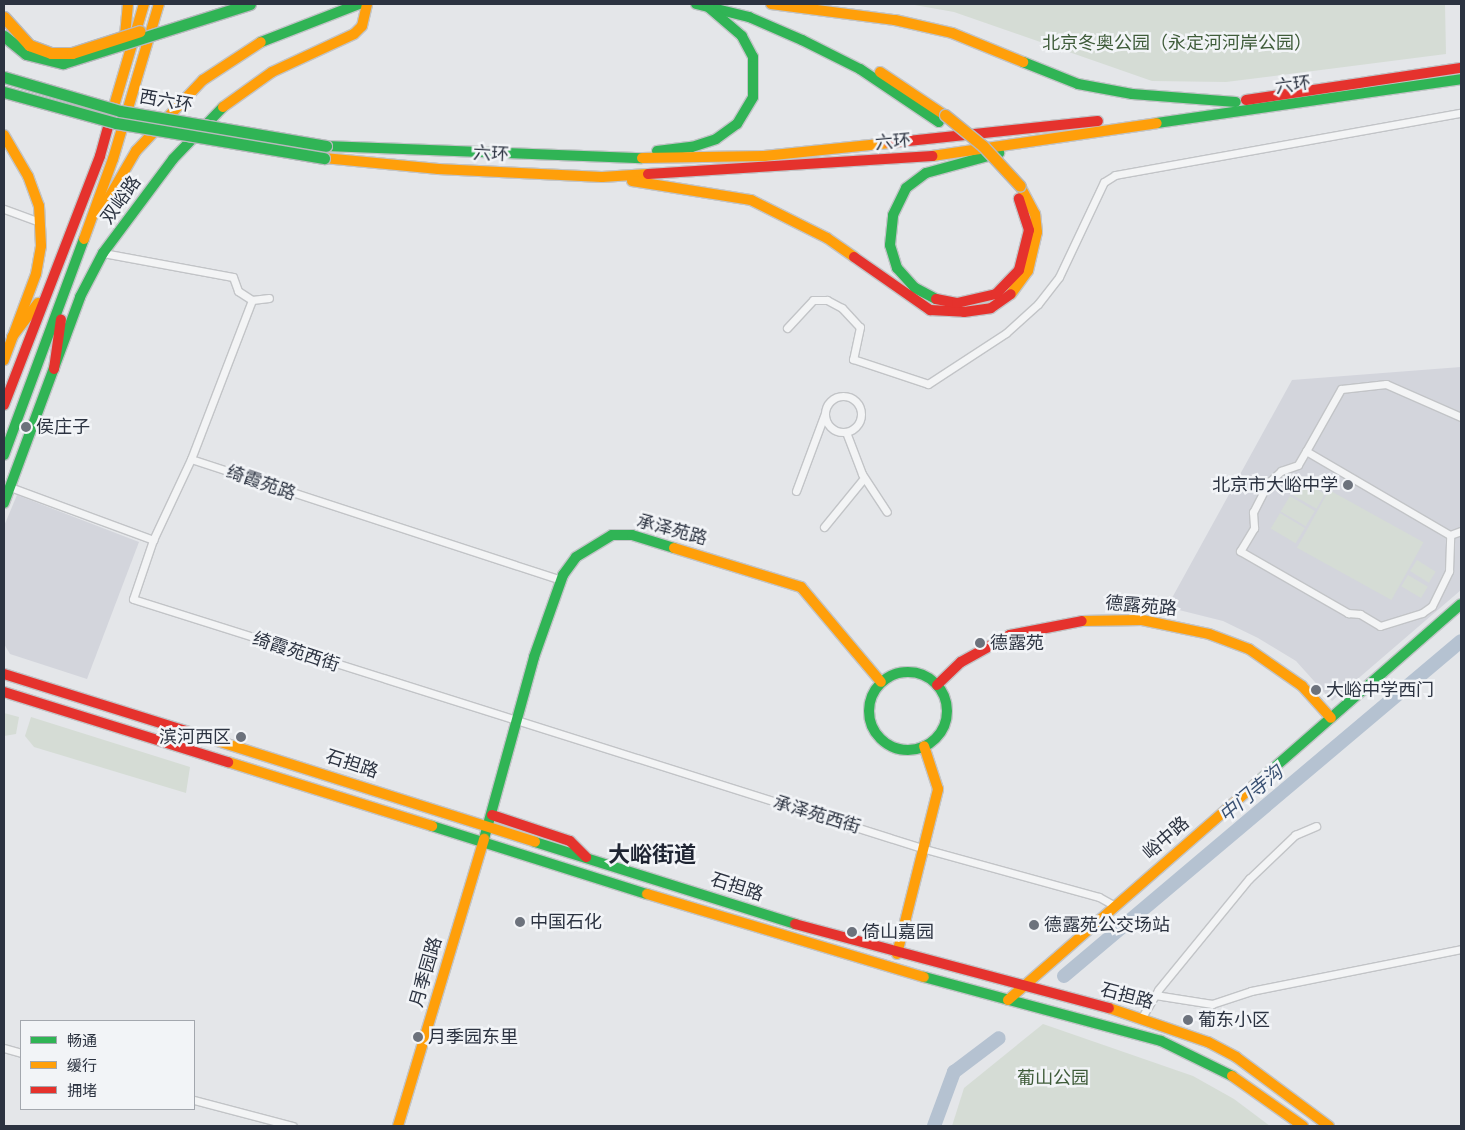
<!DOCTYPE html>
<html>
<head>
<meta charset="utf-8">
<style>
  body { margin:0 }
  #map { position:relative; width:1465px; height:1130px; overflow:hidden; background:#e4e6e9; font-family:"DejaVu Sans","Noto Sans SC",sans-serif }
  div>[style] { position:absolute }
  [style*='--x'] { left:calc(var(--x)*1px); top:calc(var(--y)*1px); width:calc(var(--w)*1px); rotate:calc(var(--a)*1deg) }
  .built>* { inset:0; background:#d3d5dc }
  .green>* { inset:0; background:#d5dcd5; transform-origin:0 0 }
  .river>* { height:14px; margin:-7px; padding:0 7px; transform-origin:7px; border-radius:7px; background:#b5c2d1 }
  .roads { filter:drop-shadow(1px 0 #c2c4c7) drop-shadow(-1px 0 #c2c4c7) drop-shadow(0 1px #c2c4c7) drop-shadow(0 -1px #c2c4c7) }
  .street>* { height:7px; margin:-3.5px; padding:0 3.5px; transform-origin:3.5px; border-radius:3.5px; background:#f3f4f5 }
  .street>.ring { margin:-3.5px; padding:0; box-sizing:content-box; background:none; border:7px solid #f3f4f5; border-radius:50% }
  .fast>* { height:10px; margin:-5px; padding:0 5px; transform-origin:5px; border-radius:5px; background:#30b455 }
  .fast>.ring { margin:-5px; padding:0; box-sizing:content-box; background:none; border:10px solid #30b455; border-radius:50% }
  .slow>* { height:10px; margin:-5px; padding:0 5px; transform-origin:5px; border-radius:5px; background:#ff9f0a }
  .jam>* { height:10px; margin:-5px; padding:0 5px; transform-origin:5px; border-radius:5px; background:#e5322d }
  .bridges { filter:drop-shadow(1px 0 #b7b9bd) drop-shadow(-1px 0 #b7b9bd) drop-shadow(0 1px #b7b9bd) drop-shadow(0 -1px #b7b9bd) }
  .fast-bridge>* { height:11px; margin:-5.5px; padding:0 5.5px; transform-origin:5.5px; border-radius:5.5px; background:#30b455 }
  .slow-bridge>* { height:11px; margin:-5.5px; padding:0 5.5px; transform-origin:5.5px; border-radius:5.5px; background:#ff9f0a }
  .dots>* { width:14px; height:14px; translate:-50% -50%; box-sizing:border-box; border:2px solid #f2f4f7; border-radius:50% }
  span { translate:-50% -50%; white-space:nowrap; text-align:center; line-height:1.15; -webkit-text-stroke:5px #f2f4f7; paint-order:stroke }
  .park-label { font-size:18px; color:#3f5c3a }
  .street-label { font-size:18px; color:#2c3341 }
  .poi-label { font-size:18px; color:#2c3341 }
  .left { translate:0 -50%; text-align:left }
  .right { translate:-100% -50%; text-align:right }
  .water-label { font-size:19px; color:#395072; font-style:italic }
  .district-label { font-size:22px; color:#1e2432; font-weight:700 }
  .frame { position:absolute; inset:0; border:5px solid #2c3341; pointer-events:none }
  .legend { position:absolute; left:20px; top:1020px; width:175px; height:90px; box-sizing:border-box; background:#f2f4f7; border:1px solid #a3a7ae; margin:0; padding:6px 9px; list-style:none; font-size:15px; color:#2c3341 }
  .legend li { display:flex; align-items:center; gap:10px; height:25px }
  .legend b { width:25px; border:1px solid #a3a7ae }
</style>
</head>
<body>
<div id="map">
  <div class="built">
    <i style="clip-path:polygon(1461px 367px,1461px 590px,1332px 701px,1296px 661px,1258px 638px,1223px 621px,1167px 607px,1292px 380px)"></i>
    <i style="clip-path:polygon(17px 495px,139px 542px,87px 679px,10px 654px,4px 644px,4px 526px)"></i>
  </div>
  <div class="green">
    <i style="clip-path:polygon(909px 4px,1445px 4px,1446px 54px,1226px 82px,1152px 81px,954px 12px)"></i>
    <i style="left:1299px;top:479px;width:30px;height:17px;rotate:30deg"></i>
    <i style="left:1329px;top:490px;width:108px;height:66px;rotate:29deg"></i>
    <i style="left:1290px;top:496px;width:29px;height:18px;rotate:31deg"></i>
    <i style="left:1280px;top:513px;width:29px;height:18px;rotate:31deg"></i>
    <i style="left:1417px;top:560px;width:22px;height:13px;rotate:32deg"></i>
    <i style="left:1408px;top:575px;width:23px;height:13px;rotate:31deg"></i>
    <i style="clip-path:polygon(4px 713px,19px 717px,16px 734px,4px 736px)"></i>
    <i style="clip-path:polygon(31px 717px,190px 767px,186px 793px,34px 747px,25px 736px)"></i>
    <i style="clip-path:polygon(1043px 1024px,1193px 1076px,1234px 1099px,1270px 1126px,952px 1126px,964px 1088px)"></i>
  </div>
  <div class="river">
    <i style="--x:1064;--y:976;--w:519;--a:-40.16"></i>
    <i style="--x:934;--y:1126;--w:58;--a:-69.7"></i>
    <i style="--x:954;--y:1072;--w:56;--a:-37.1"></i>
  </div>
  <div class="roads">
    <div class="street">
      <i style="--x:4;--y:209;--w:38;--a:20"></i>
      <i style="--x:103;--y:253;--w:132;--a:10.5"></i>
      <i style="--x:233;--y:277;--w:15;--a:70"></i>
      <i style="--x:238;--y:291;--w:17;--a:33"></i>
      <i style="--x:252;--y:300;--w:17;--a:-7"></i>
      <i style="--x:787;--y:328;--w:38;--a:-47"></i>
      <i style="--x:813;--y:300;--w:14;--a:0"></i>
      <i style="--x:827;--y:300;--w:17;--a:28"></i>
      <i style="--x:842;--y:308;--w:26;--a:47"></i>
      <i style="--x:860;--y:327;--w:33;--a:102"></i>
      <i style="--x:853;--y:359;--w:79;--a:18.4"></i>
      <i style="--x:928;--y:384;--w:93;--a:-33.2"></i>
      <i style="--x:1006;--y:333;--w:43;--a:-42.2"></i>
      <i style="--x:1038;--y:304;--w:34;--a:-52"></i>
      <i style="--x:1059;--y:277;--w:105;--a:-64.7"></i>
      <i style="--x:1104;--y:182;--w:13;--a:-32"></i>
      <i style="--x:1115;--y:175;--w:352;--a:-10.2"></i>
      <i class="ring" style="left:825px;top:396px;width:29px;height:29px"></i>
      <i style="--x:1461;--y:417;--w:82;--a:-156.3"></i>
      <i style="--x:1386;--y:384;--w:45;--a:173.7"></i>
      <i style="--x:1341;--y:389;--w:71;--a:119.4"></i>
      <i style="--x:1306;--y:451;--w:167;--a:30.3"></i>
      <i style="--x:1450;--y:535;--w:12;--a:-20"></i>
      <i style="--x:846;--y:432;--w:45;--a:69.1"></i>
      <i style="--x:862;--y:474;--w:45;--a:56.7"></i>
      <i style="--x:1306;--y:451;--w:16;--a:120"></i>
      <i style="--x:1298;--y:465;--w:18;--a:161"></i>
      <i style="--x:1281;--y:471;--w:18;--a:137"></i>
      <i style="--x:1268;--y:483;--w:33;--a:117"></i>
      <i style="--x:1253;--y:512;--w:16;--a:86"></i>
      <i style="--x:1254;--y:528;--w:27;--a:121"></i>
      <i style="--x:1240;--y:551;--w:125;--a:29.9"></i>
      <i style="--x:1348;--y:613;--w:12;--a:5"></i>
      <i style="--x:1360;--y:614;--w:23;--a:31"></i>
      <i style="--x:1380;--y:626;--w:44;--a:-17.2"></i>
      <i style="--x:1422;--y:613;--w:12;--a:-35"></i>
      <i style="--x:1432;--y:606;--w:39;--a:-64"></i>
      <i style="--x:1449;--y:571;--w:36;--a:-88"></i>
      <i style="--x:191;--y:459;--w:170;--a:-69"></i>
      <i style="--x:10;--y:487;--w:153;--a:20.3"></i>
      <i style="--x:153;--y:540;--w:89;--a:-64.9"></i>
      <i style="--x:191;--y:459;--w:390;--a:18.1"></i>
      <i style="--x:796;--y:491;--w:83;--a:-69.6"></i>
      <i style="--x:824;--y:527;--w:63;--a:-50.8"></i>
      <i style="--x:153;--y:540;--w:62;--a:108.7"></i>
      <i style="--x:133;--y:599;--w:831;--a:17.52"></i>
      <i style="--x:925;--y:849;--w:180;--a:15.4"></i>
      <i style="--x:1099;--y:897;--w:18;--a:29"></i>
      <i style="--x:1155;--y:995;--w:58;--a:9"></i>
      <i style="--x:1212;--y:1004;--w:41;--a:-18.4"></i>
      <i style="--x:1251;--y:991;--w:214;--a:-11.3"></i>
      <i style="--x:1142;--y:1017;--w:31;--a:-59"></i>
      <i style="--x:1158;--y:990;--w:144;--a:-50.7"></i>
      <i style="--x:1249;--y:879;--w:64;--a:-43.7"></i>
      <i style="--x:1295;--y:835;--w:23;--a:-23"></i>
      <i style="--x:4;--y:1048;--w:18;--a:16"></i>
      <i style="--x:194;--y:1100;--w:102;--a:14.7"></i>
    </div>
    <div class="fast">
      <i style="--x:696;--y:4;--w:55;--a:13.8"></i>
      <i style="--x:749;--y:17;--w:58;--a:23.5"></i>
      <i style="--x:802;--y:40;--w:65;--a:26.6"></i>
      <i style="--x:860;--y:69;--w:95;--a:33.9"></i>
      <i style="--x:261;--y:42;--w:105;--a:-21.2"></i>
      <i style="--x:1023;--y:62;--w:59;--a:21.8"></i>
      <i style="--x:1078;--y:84;--w:55;--a:10.5"></i>
      <i style="--x:1132;--y:94;--w:104;--a:4.4"></i>
      <i style="--x:1157;--y:123;--w:307;--a:-8.2"></i>
      <i style="--x:326;--y:146;--w:316;--a:2.2"></i>
      <i style="--x:657;--y:151;--w:35;--a:-7"></i>
      <i style="--x:692;--y:147;--w:25;--a:-18"></i>
      <i style="--x:716;--y:139;--w:26;--a:-36"></i>
      <i style="--x:737;--y:124;--w:31;--a:-59"></i>
      <i style="--x:753;--y:97;--w:40;--a:-90"></i>
      <i style="--x:753;--y:57;--w:24;--a:-118"></i>
      <i style="--x:742;--y:36;--w:46;--a:-139.4"></i>
      <i style="--x:936;--y:299;--w:24;--a:-152"></i>
      <i style="--x:915;--y:288;--w:27;--a:-132"></i>
      <i style="--x:897;--y:268;--w:24;--a:-107"></i>
      <i style="--x:890;--y:245;--w:30;--a:-84"></i>
      <i style="--x:893;--y:215;--w:30;--a:-64"></i>
      <i style="--x:906;--y:188;--w:25;--a:-37"></i>
      <i style="--x:926;--y:173;--w:76;--a:-15.3"></i>
      <i style="--x:4;--y:455;--w:230;--a:-69.7"></i>
      <i style="--x:4;--y:503;--w:220;--a:-69.7"></i>
      <i style="--x:80;--y:297;--w:50;--a:-62.4"></i>
      <i style="--x:103;--y:253;--w:117;--a:-53.3"></i>
      <i style="--x:173;--y:159;--w:72;--a:-46.1"></i>
      <i class="ring" style="left:869px;top:672px;width:68px;height:68px"></i>
      <i style="--x:1260;--y:780;--w:267;--a:-41.2"></i>
      <i style="--x:432;--y:826;--w:225;--a:17.6"></i>
      <i style="--x:484;--y:839;--w:189;--a:-74.6"></i>
      <i style="--x:534;--y:657;--w:87;--a:-70.5"></i>
      <i style="--x:563;--y:575;--w:22;--a:-54"></i>
      <i style="--x:576;--y:557;--w:42;--a:-31.4"></i>
      <i style="--x:612;--y:535;--w:20;--a:0"></i>
      <i style="--x:632;--y:535;--w:44;--a:17.2"></i>
      <i style="--x:535;--y:842;--w:273;--a:17.5"></i>
      <i style="--x:924;--y:977;--w:245;--a:15.1"></i>
      <i style="--x:1161;--y:1041;--w:79;--a:26.2"></i>
    </div>
    <div class="slow">
      <i style="--x:771;--y:4;--w:125;--a:7.4"></i>
      <i style="--x:895;--y:20;--w:58;--a:12.8"></i>
      <i style="--x:952;--y:33;--w:77;--a:22.2"></i>
      <i style="--x:124;--y:46;--w:42;--a:-84.6"></i>
      <i style="--x:880;--y:72;--w:76;--a:33.7"></i>
      <i style="--x:223;--y:107;--w:60;--a:-35.5"></i>
      <i style="--x:272;--y:72;--w:90;--a:-24.9"></i>
      <i style="--x:354;--y:34;--w:11;--a:-45"></i>
      <i style="--x:362;--y:26;--w:23;--a:-77"></i>
      <i style="--x:111;--y:116;--w:117;--a:-73.6"></i>
      <i style="--x:4;--y:135;--w:48;--a:59.7"></i>
      <i style="--x:28;--y:176;--w:32;--a:70"></i>
      <i style="--x:39;--y:206;--w:40;--a:87.1"></i>
      <i style="--x:41;--y:246;--w:28;--a:100"></i>
      <i style="--x:36;--y:274;--w:92;--a:110.4"></i>
      <i style="--x:932;--y:156;--w:227;--a:-8.3"></i>
      <i style="--x:324;--y:158;--w:115;--a:5.5"></i>
      <i style="--x:438;--y:169;--w:164;--a:2.8"></i>
      <i style="--x:602;--y:177;--w:46;--a:-3.7"></i>
      <i style="--x:642;--y:158;--w:122;--a:-0.9"></i>
      <i style="--x:764;--y:156;--w:126;--a:-5.9"></i>
      <i style="--x:632;--y:181;--w:121;--a:9.1"></i>
      <i style="--x:751;--y:200;--w:85;--a:26.6"></i>
      <i style="--x:827;--y:238;--w:33;--a:35"></i>
      <i style="--x:100;--y:213;--w:72;--a:-59.9"></i>
      <i style="--x:136;--y:151;--w:98;--a:-46.7"></i>
      <i style="--x:203;--y:80;--w:69;--a:-33.2"></i>
      <i style="--x:84;--y:239;--w:85;--a:-70.1"></i>
      <i style="--x:113;--y:159;--w:162;--a:-73.5"></i>
      <i style="--x:1011;--y:294;--w:29;--a:-54"></i>
      <i style="--x:1028;--y:271;--w:40;--a:-77"></i>
      <i style="--x:1037;--y:232;--w:18;--a:-96"></i>
      <i style="--x:1035;--y:214;--w:32;--a:-118"></i>
      <i style="--x:12;--y:337;--w:43;--a:-52.6"></i>
      <i style="--x:674;--y:548;--w:133;--a:17.1"></i>
      <i style="--x:801;--y:587;--w:124;--a:49.9"></i>
      <i style="--x:1082;--y:621;--w:60;--a:-1"></i>
      <i style="--x:1142;--y:620;--w:68;--a:11.8"></i>
      <i style="--x:1209;--y:634;--w:43;--a:20.6"></i>
      <i style="--x:1249;--y:649;--w:65;--a:34.9"></i>
      <i style="--x:1302;--y:686;--w:43;--a:47.8"></i>
      <i style="--x:189;--y:732;--w:363;--a:17.6"></i>
      <i style="--x:228;--y:762;--w:214;--a:17.4"></i>
      <i style="--x:647;--y:894;--w:289;--a:16.7"></i>
      <i style="--x:897;--y:954;--w:170;--a:-76"></i>
      <i style="--x:938;--y:789;--w:45;--a:-108"></i>
      <i style="--x:1008;--y:1000;--w:335;--a:-41.1"></i>
      <i style="--x:1109;--y:1008;--w:105;--a:19"></i>
      <i style="--x:1208;--y:1042;--w:32;--a:28"></i>
      <i style="--x:1236;--y:1057;--w:116;--a:36.6"></i>
      <i style="--x:1232;--y:1076;--w:87;--a:35.2"></i>
      <i style="--x:398;--y:1126;--w:300;--a:-73.3"></i>
    </div>
    <div class="jam">
      <i style="--x:1246;--y:100;--w:217;--a:-8.5"></i>
      <i style="--x:889;--y:143;--w:210;--a:-6"></i>
      <i style="--x:648;--y:174;--w:285;--a:-3.6"></i>
      <i style="--x:854;--y:257;--w:93;--a:34.9"></i>
      <i style="--x:930;--y:310;--w:34;--a:3"></i>
      <i style="--x:964;--y:312;--w:27;--a:-8"></i>
      <i style="--x:991;--y:308;--w:24;--a:-35"></i>
      <i style="--x:936;--y:299;--w:21;--a:11"></i>
      <i style="--x:957;--y:303;--w:40;--a:-13"></i>
      <i style="--x:996;--y:294;--w:33;--a:-46"></i>
      <i style="--x:1019;--y:270;--w:41;--a:-76"></i>
      <i style="--x:1029;--y:230;--w:33;--a:-108"></i>
      <i style="--x:54;--y:369;--w:50;--a:-82"></i>
      <i style="--x:4;--y:405;--w:267;--a:-68.9"></i>
      <i style="--x:100;--y:156;--w:41;--a:-74.6"></i>
      <i style="--x:4;--y:674;--w:194;--a:17.4"></i>
      <i style="--x:937;--y:685;--w:33;--a:-44"></i>
      <i style="--x:961;--y:662;--w:56;--a:-28.9"></i>
      <i style="--x:1010;--y:635;--w:73;--a:-11"></i>
      <i style="--x:4;--y:692;--w:235;--a:17.4"></i>
      <i style="--x:492;--y:815;--w:82;--a:18.4"></i>
      <i style="--x:570;--y:841;--w:23;--a:45"></i>
      <i style="--x:795;--y:924;--w:325;--a:15"></i>
    </div>
  </div>
  <div class="bridges">
    <div class="fast-bridge">
      <i style="--x:4;--y:36;--w:28;--a:39"></i>
      <i style="--x:26;--y:54;--w:38;--a:14"></i>
      <i style="--x:63;--y:63;--w:196;--a:-17.5"></i>
      <i style="--x:4;--y:77;--w:121;--a:16.3"></i>
      <i style="--x:120;--y:111;--w:209;--a:9.6"></i>
      <i style="--x:4;--y:92;--w:116;--a:15.5"></i>
      <i style="--x:116;--y:123;--w:211;--a:9.6"></i>
    </div>
    <div class="slow-bridge">
      <i style="--x:4;--y:17;--w:38;--a:48"></i>
      <i style="--x:29;--y:45;--w:23;--a:20"></i>
      <i style="--x:51;--y:53;--w:21;--a:0"></i>
      <i style="--x:72;--y:53;--w:71;--a:-17.9"></i>
      <i style="--x:945;--y:115;--w:49;--a:39.2"></i>
      <i style="--x:983;--y:146;--w:54;--a:47.2"></i>
    </div>
  </div>
  <div class="dots">
    <i style="left:26px;top:427px;background:#6c727c"></i>
    <i style="left:1348px;top:485px;background:#6c727c"></i>
    <i style="left:980px;top:643px;background:#6c727c"></i>
    <i style="left:1316px;top:690px;background:#6c727c"></i>
    <i style="left:241px;top:737px;background:#6c727c"></i>
    <i style="left:520px;top:922px;background:#6c727c"></i>
    <i style="left:1034px;top:925px;background:#6c727c"></i>
    <i style="left:852px;top:932px;background:#6c727c"></i>
    <i style="left:1188px;top:1020px;background:#6c727c"></i>
    <i style="left:418px;top:1037px;background:#6c727c"></i>
  </div>
  <div class="park-label">
    <span style="left:1177px;top:43px">北京冬奥公园（永定河河岸公园）</span>
    <span style="left:1053px;top:1078px">葡山公园</span>
  </div>
  <div class="street-label">
    <span style="left:1293px;top:85px;rotate:-8deg">六环</span>
    <span style="left:166px;top:101px;rotate:10deg">西六环</span>
    <span style="left:893px;top:142px;rotate:-5deg">六环</span>
    <span style="left:491px;top:154px;rotate:3deg">六环</span>
    <span style="left:121px;top:200px;rotate:-54deg">双峪路</span>
    <span style="left:261px;top:483px;rotate:19deg">绮霞苑路</span>
    <span style="left:672px;top:530px;rotate:15deg">承泽苑路</span>
    <span style="left:1141px;top:606px;rotate:5deg">德露苑路</span>
    <span style="left:296px;top:652px;rotate:18deg">绮霞苑西街</span>
    <span style="left:352px;top:764px;rotate:18deg">石担路</span>
    <span style="left:817px;top:815px;rotate:17deg">承泽苑西街</span>
    <span style="left:1166px;top:838px;rotate:-41deg">峪中路</span>
    <span style="left:737px;top:887px;rotate:18deg">石担路</span>
    <span style="left:426px;top:972px;rotate:-74deg">月季园路</span>
    <span style="left:1127px;top:996px;rotate:15deg">石担路</span>
  </div>
  <div class="poi-label">
    <span class="left" style="left:36px;top:427px">侯庄子</span>
    <span class="right" style="left:1338px;top:485px">北京市大峪中学</span>
    <span class="left" style="left:990px;top:643px">德露苑</span>
    <span class="left" style="left:1326px;top:690px">大峪中学西门</span>
    <span class="right" style="left:231px;top:737px">滨河西区</span>
    <span class="left" style="left:530px;top:922px">中国石化</span>
    <span class="left" style="left:1044px;top:925px">德露苑公交场站</span>
    <span class="left" style="left:862px;top:932px">倚山嘉园</span>
    <span class="left" style="left:1198px;top:1020px">葡东小区</span>
    <span class="left" style="left:428px;top:1037px">月季园东里</span>
  </div>
  <div class="water-label">
    <span style="left:1251px;top:794px;rotate:-40deg">中门寺沟</span>
  </div>
  <div class="district-label">
    <span style="left:652px;top:855px">大峪街道</span>
  </div>
  <div class="frame"></div>
  <ul class="legend">
  <li><b style="height:6px;background:#30b455"></b>畅通</li>
  <li><b style="height:6px;background:#ff9f0a"></b>缓行</li>
  <li><b style="height:6px;background:#e5322d"></b>拥堵</li>
  </ul>
</div>
</body>
</html>
